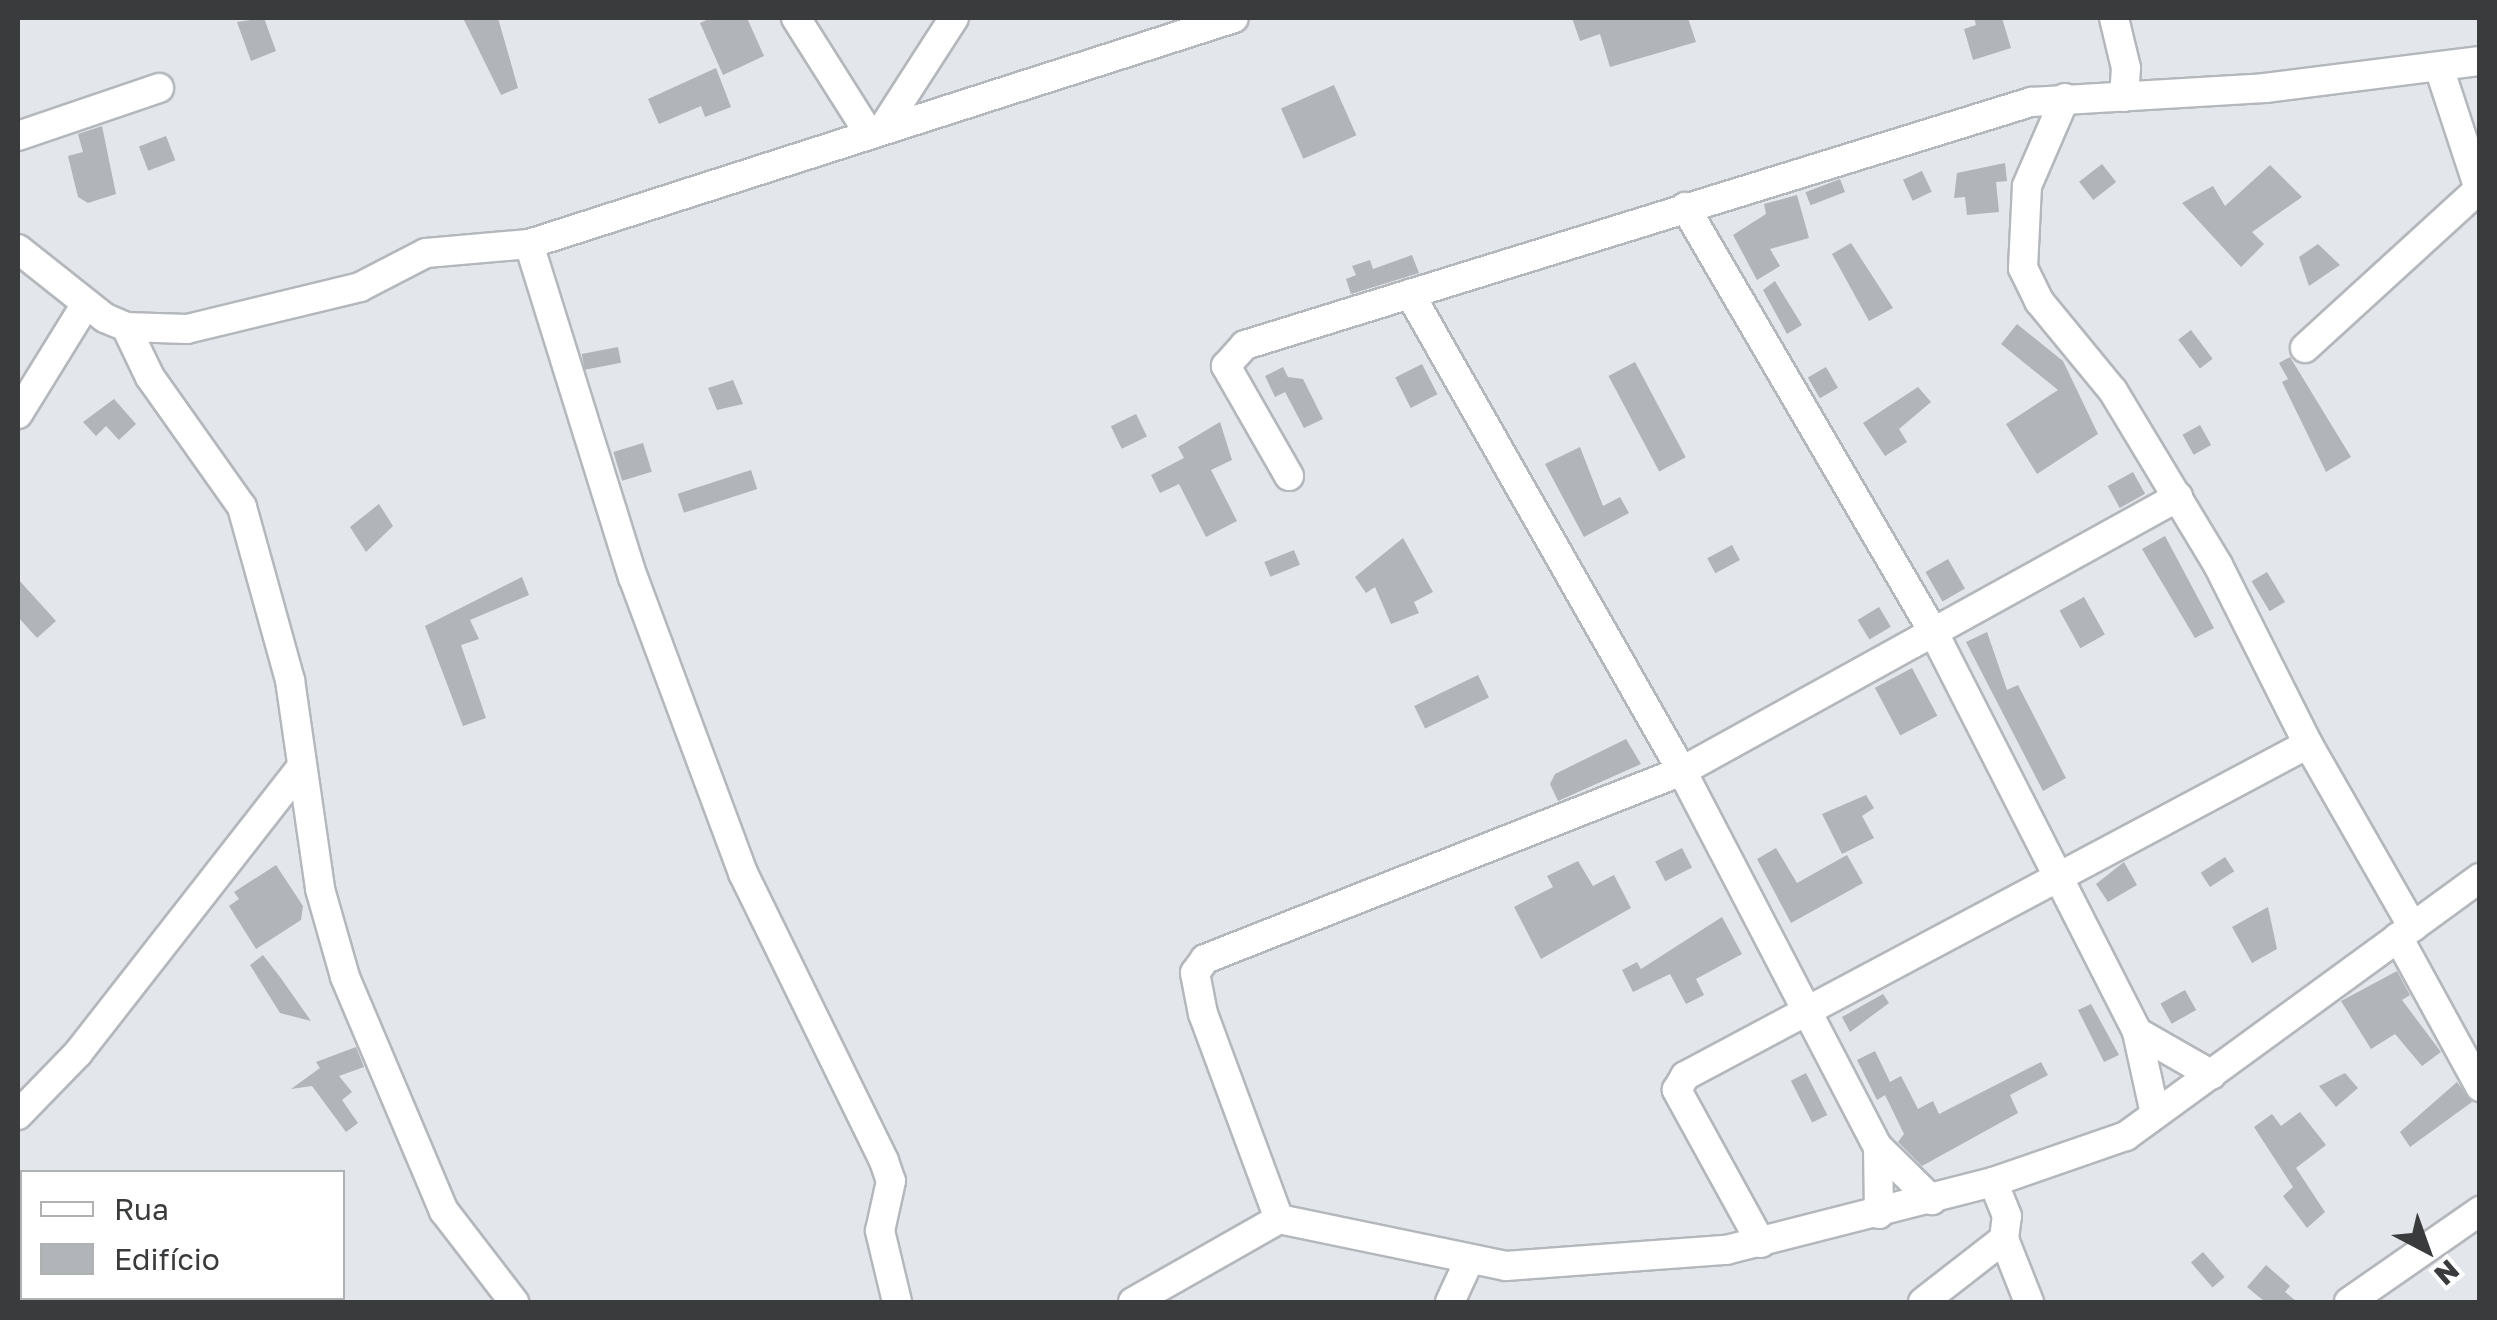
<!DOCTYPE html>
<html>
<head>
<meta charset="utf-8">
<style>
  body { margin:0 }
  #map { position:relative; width:2497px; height:1320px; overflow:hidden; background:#e3e6eb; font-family:"Golos Text",sans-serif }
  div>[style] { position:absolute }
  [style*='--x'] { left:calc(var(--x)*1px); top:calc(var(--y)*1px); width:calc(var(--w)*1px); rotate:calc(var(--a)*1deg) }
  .building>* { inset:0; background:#b1b4b9; transform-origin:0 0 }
  .roads { filter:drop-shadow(2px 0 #b4b7bc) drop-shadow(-2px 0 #b4b7bc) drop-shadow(0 2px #b4b7bc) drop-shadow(0 -2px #b4b7bc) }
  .minor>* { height:28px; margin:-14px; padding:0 14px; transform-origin:14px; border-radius:14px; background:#fff }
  span { translate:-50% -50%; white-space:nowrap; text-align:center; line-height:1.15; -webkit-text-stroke:9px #fff; paint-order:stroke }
  .frame { position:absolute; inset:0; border:20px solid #3a3b3d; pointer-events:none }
  .legend { position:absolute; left:20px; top:1170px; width:325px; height:130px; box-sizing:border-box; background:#fff; border:2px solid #b0b1b1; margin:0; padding:12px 18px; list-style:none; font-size:30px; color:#3a3b3d }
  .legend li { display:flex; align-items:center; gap:20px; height:50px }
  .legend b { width:50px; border:2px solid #b0b1b1 }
  .north { position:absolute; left:2377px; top:1200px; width:100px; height:100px; -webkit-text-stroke:8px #fff; paint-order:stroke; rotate:139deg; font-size:28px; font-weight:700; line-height:40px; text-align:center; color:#3a3b3d }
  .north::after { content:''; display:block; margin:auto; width:35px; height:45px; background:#3a3b3d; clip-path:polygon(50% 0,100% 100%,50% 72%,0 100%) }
</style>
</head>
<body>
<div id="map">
  <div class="building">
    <i style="clip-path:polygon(264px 18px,276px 51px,251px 61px,237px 22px)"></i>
    <i style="clip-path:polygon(463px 18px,498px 18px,518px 88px,501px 95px)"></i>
    <i style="clip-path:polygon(711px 18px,747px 18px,764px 56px,723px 75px,700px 23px)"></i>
    <i style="clip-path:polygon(1572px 18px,1688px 18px,1696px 42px,1610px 67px,1600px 34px,1580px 41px)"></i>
    <i style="clip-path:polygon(1974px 18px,2002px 18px,2011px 48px,1973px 60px,1964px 29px,1976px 25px)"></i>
    <i style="clip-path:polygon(716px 68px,731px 107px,705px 117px,701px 106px,659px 124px,648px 99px)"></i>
    <i style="left:1334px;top:85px;width:55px;height:58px;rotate:66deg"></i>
    <i style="clip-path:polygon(102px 126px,116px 194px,88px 203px,78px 197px,68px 156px,83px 152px,78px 134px)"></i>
    <i style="left:166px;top:136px;width:26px;height:29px;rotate:69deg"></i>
    <i style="clip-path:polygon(2005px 163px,2007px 181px,1996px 182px,1999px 212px,1967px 215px,1965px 197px,1954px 198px,1957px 173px)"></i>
    <i style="left:2102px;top:164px;width:23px;height:29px;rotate:52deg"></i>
    <i style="clip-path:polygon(2270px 165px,2302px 197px,2252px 232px,2264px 244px,2241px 267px,2182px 203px,2213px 186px,2225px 206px)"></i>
    <i style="left:1922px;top:171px;width:23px;height:21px;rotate:65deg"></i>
    <i style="left:1840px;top:179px;width:14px;height:37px;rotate:69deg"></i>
    <i style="clip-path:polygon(1797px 195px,1809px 238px,1770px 249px,1780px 266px,1757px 280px,1733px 235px,1766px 214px,1764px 204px)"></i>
    <i style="clip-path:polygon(1851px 243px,1893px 308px,1869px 321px,1832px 254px)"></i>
    <i style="clip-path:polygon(2318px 244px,2340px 265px,2309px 286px,2299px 257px)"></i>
    <i style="clip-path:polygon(1412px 255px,1419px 273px,1351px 294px,1346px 279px,1356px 275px,1352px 266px,1370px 260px,1373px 269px)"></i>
    <i style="clip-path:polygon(1775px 281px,1802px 325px,1787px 334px,1763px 290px)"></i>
    <i style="clip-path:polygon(2017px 324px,2063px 361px,2098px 434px,2037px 474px,2006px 424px,2058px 390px,2001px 344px)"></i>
    <i style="left:2191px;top:330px;width:36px;height:16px;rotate:53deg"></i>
    <i style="left:618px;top:347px;width:16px;height:37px;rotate:79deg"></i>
    <i style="clip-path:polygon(2290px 357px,2351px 457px,2326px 472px,2282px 382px,2288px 379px,2279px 363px)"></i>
    <i style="left:1635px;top:362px;width:108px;height:30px;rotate:62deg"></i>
    <i style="left:1422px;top:364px;width:34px;height:30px;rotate:63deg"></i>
    <i style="clip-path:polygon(1283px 367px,1288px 377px,1303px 379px,1323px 419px,1304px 428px,1285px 392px,1275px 397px,1265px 376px)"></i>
    <i style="left:1826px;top:367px;width:24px;height:21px;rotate:60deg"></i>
    <i style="clip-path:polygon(733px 380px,743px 404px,717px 410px,708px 388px)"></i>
    <i style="clip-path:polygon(1918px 387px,1931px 402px,1899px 429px,1907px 442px,1885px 456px,1863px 423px)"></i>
    <i style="clip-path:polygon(114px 399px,136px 424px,119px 440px,106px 426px,96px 436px,83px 422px)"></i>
    <i style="left:1136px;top:414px;width:25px;height:28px;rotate:64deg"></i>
    <i style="clip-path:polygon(1220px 422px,1232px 460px,1211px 470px,1237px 521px,1206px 537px,1179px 484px,1160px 493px,1151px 475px,1184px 458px,1178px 447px)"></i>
    <i style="left:2200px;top:425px;width:23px;height:20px;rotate:61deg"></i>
    <i style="left:643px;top:443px;width:30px;height:31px;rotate:73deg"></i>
    <i style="clip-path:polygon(1580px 447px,1603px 506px,1620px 497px,1629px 513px,1584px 537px,1545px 464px)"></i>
    <i style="left:751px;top:470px;width:20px;height:77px;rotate:72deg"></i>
    <i style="left:2133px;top:472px;width:25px;height:29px;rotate:61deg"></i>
    <i style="clip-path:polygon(379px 504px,393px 526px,366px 552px,350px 527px)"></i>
    <i style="clip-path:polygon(2165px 536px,2214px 628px,2195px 638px,2142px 549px)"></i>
    <i style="clip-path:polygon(1403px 538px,1433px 592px,1414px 602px,1419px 613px,1391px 624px,1375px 587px,1366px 593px,1355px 577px)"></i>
    <i style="left:1732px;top:545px;width:17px;height:28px;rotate:62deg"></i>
    <i style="left:1294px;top:550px;width:16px;height:32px;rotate:68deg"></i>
    <i style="left:1948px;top:559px;width:34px;height:26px;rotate:60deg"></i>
    <i style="left:2267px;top:572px;width:35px;height:18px;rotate:59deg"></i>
    <i style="clip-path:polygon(522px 577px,529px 595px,470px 620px,479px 639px,461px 645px,486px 718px,463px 726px,425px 626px)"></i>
    <i style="clip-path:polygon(18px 579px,56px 621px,37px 638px,18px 617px)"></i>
    <i style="left:2084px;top:597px;width:43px;height:28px;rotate:61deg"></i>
    <i style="left:1879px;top:607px;width:23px;height:25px;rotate:59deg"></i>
    <i style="clip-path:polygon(1987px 632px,2007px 690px,2018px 685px,2066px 778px,2043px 791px,1966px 642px)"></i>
    <i style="left:1912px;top:668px;width:54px;height:42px;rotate:62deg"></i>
    <i style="left:1478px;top:675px;width:25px;height:71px;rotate:64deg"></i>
    <i style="clip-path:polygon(1626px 739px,1641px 764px,1558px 801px,1550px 784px,1555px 774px)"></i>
    <i style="clip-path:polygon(1866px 795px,1874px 808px,1862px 816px,1874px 838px,1842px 854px,1822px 814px)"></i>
    <i style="left:1682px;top:848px;width:22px;height:30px;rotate:63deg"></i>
    <i style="clip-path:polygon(1776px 848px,1797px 883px,1847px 855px,1863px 883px,1791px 923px,1757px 859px)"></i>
    <i style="left:2225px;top:857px;width:17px;height:29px;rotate:57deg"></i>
    <i style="clip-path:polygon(1578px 861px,1593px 886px,1614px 875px,1631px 908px,1541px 959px,1514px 907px,1553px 887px,1547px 876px)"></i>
    <i style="clip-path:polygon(2124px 862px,2137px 885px,2108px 902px,2096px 884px)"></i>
    <i style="clip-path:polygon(276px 865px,303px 906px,301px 920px,256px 949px,229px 906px,239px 899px,234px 892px)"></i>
    <i style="clip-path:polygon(2268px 907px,2277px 949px,2252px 963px,2232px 927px)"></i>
    <i style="clip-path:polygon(1722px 917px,1742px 954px,1696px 979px,1704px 995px,1686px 1004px,1670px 974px,1633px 992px,1622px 970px,1637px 962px,1641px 969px)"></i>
    <i style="clip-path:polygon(263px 955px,280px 977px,311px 1021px,280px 1013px,250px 965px)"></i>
    <i style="clip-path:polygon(2397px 971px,2410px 995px,2402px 1000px,2441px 1052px,2422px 1066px,2395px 1034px,2371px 1049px,2341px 1001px)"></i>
    <i style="left:2185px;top:990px;width:23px;height:28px;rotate:61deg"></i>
    <i style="clip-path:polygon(1883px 994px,1889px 1003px,1850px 1032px,1842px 1017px)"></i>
    <i style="clip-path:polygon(2091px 1004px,2119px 1055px,2104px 1062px,2078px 1010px)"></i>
    <i style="clip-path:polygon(356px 1047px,364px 1067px,339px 1076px,352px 1092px,342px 1100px,358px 1123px,346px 1132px,312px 1086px,291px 1089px,320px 1068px,316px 1062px)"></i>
    <i style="clip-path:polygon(1875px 1051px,1890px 1082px,1901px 1076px,1918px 1109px,1933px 1101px,1939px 1114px,2041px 1062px,2048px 1075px,2010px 1095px,2018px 1113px,1922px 1166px,1898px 1142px,1904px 1134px,1885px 1095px,1877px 1100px,1857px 1060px)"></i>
    <i style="left:1806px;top:1073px;width:47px;height:17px;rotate:63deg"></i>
    <i style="clip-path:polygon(2345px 1073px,2358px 1088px,2336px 1107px,2319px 1086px)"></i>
    <i style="clip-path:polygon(2457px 1082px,2472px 1102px,2410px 1147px,2400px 1132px)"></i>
    <i style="clip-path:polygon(2300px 1112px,2326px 1145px,2296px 1168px,2325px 1212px,2307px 1228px,2283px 1196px,2293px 1187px,2254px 1127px,2272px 1114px,2281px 1126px)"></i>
    <i style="left:2203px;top:1252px;width:33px;height:16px;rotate:49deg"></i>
    <i style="clip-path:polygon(2266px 1265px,2290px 1286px,2285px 1292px,2297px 1302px,2265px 1302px,2247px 1287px)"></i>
  </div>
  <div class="roads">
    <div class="minor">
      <i style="--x:796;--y:18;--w:135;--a:57.7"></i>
      <i style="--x:2114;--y:18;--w:51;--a:76.5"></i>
      <i style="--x:2126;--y:68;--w:29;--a:94"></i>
      <i style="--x:2065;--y:98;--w:96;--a:113.4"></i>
      <i style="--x:2027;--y:186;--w:82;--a:92.8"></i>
      <i style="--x:2023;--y:268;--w:37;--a:64"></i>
      <i style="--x:2039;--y:301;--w:117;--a:50.6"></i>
      <i style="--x:2113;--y:391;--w:203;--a:58.9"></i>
      <i style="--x:2218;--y:565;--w:200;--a:63.3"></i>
      <i style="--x:2308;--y:744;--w:211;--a:60.2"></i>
      <i style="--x:883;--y:128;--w:131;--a:-57.2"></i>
      <i style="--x:18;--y:136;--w:149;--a:-18.8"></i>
      <i style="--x:1685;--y:207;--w:493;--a:59.7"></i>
      <i style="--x:1934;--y:633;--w:448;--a:63"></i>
      <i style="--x:2137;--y:1032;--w:84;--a:77.6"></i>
      <i style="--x:529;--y:244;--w:349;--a:72.7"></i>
      <i style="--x:633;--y:577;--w:316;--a:69.6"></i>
      <i style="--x:743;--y:873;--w:321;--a:63.9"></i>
      <i style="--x:884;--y:1161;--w:21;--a:71"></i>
      <i style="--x:891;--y:1181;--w:51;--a:102.4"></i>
      <i style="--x:880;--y:1231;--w:73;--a:76.5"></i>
      <i style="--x:18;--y:249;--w:111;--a:38.4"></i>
      <i style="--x:105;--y:318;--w:23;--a:23"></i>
      <i style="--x:126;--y:327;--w:61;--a:1.9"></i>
      <i style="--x:187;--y:329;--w:178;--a:-13.6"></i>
      <i style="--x:360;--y:287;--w:74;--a:-27.3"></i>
      <i style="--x:426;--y:253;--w:103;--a:-5"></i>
      <i style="--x:529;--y:244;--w:740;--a:-17.77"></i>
      <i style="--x:1410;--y:294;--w:549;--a:60.31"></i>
      <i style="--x:1682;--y:771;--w:424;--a:62.5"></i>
      <i style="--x:1878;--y:1147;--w:76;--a:44.5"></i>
      <i style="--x:126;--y:327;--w:55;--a:64.4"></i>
      <i style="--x:150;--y:377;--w:159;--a:54.7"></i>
      <i style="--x:242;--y:507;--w:180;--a:74.5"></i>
      <i style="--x:290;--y:680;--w:211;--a:81.8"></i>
      <i style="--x:320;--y:889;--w:91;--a:74.1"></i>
      <i style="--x:345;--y:977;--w:254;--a:67.1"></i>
      <i style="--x:444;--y:1211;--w:115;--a:52.4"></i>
      <i style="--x:2305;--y:348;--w:236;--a:-42.4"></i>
      <i style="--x:2479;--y:189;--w:128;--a:-108.2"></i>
      <i style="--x:18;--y:414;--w:126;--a:-58.3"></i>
      <i style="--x:1289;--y:476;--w:127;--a:-119.8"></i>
      <i style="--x:1226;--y:366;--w:28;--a:-48"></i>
      <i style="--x:1245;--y:345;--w:823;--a:-17.18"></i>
      <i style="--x:2031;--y:102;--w:234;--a:-3.4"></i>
      <i style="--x:2265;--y:88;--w:217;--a:-7.2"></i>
      <i style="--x:2398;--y:937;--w:171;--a:61.3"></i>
      <i style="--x:2137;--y:1032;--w:86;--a:29.8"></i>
      <i style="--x:18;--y:1115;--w:86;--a:-45.9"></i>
      <i style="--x:78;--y:1053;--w:360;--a:-52"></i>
      <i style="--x:1878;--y:1147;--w:67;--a:89.1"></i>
      <i style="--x:1279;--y:1219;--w:219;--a:-110.3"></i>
      <i style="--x:1203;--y:1014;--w:42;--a:-101"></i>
      <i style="--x:1195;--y:973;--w:17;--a:-54"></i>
      <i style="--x:1205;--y:959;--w:513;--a:-21.51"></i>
      <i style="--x:1682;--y:771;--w:567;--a:-28.92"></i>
      <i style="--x:2004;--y:1239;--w:68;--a:68.4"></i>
      <i style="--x:1761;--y:1243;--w:175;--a:-118.8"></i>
      <i style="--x:1677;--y:1090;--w:16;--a:-60"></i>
      <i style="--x:1685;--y:1076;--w:706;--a:-28.05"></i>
      <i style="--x:1133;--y:1302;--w:168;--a:-29.6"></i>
      <i style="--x:1279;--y:1219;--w:232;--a:11.7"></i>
      <i style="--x:1506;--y:1266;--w:221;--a:-4.2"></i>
      <i style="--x:1726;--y:1250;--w:276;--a:-14.3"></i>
      <i style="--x:1993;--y:1182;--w:141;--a:-19.1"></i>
      <i style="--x:2126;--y:1136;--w:438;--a:-36.1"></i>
      <i style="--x:1450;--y:1302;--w:43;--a:-65.2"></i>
      <i style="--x:1923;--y:1302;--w:103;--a:-37.9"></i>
      <i style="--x:2004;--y:1239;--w:23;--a:-83"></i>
      <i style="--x:2007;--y:1216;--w:37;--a:-112"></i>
      <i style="--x:2349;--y:1302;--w:160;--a:-34.8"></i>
    </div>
  </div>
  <div class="frame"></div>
  <ul class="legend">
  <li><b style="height:12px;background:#fff"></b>Rua</li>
  <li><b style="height:28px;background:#b1b4b9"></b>Edifício</li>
  </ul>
  <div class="north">N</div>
</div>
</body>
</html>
